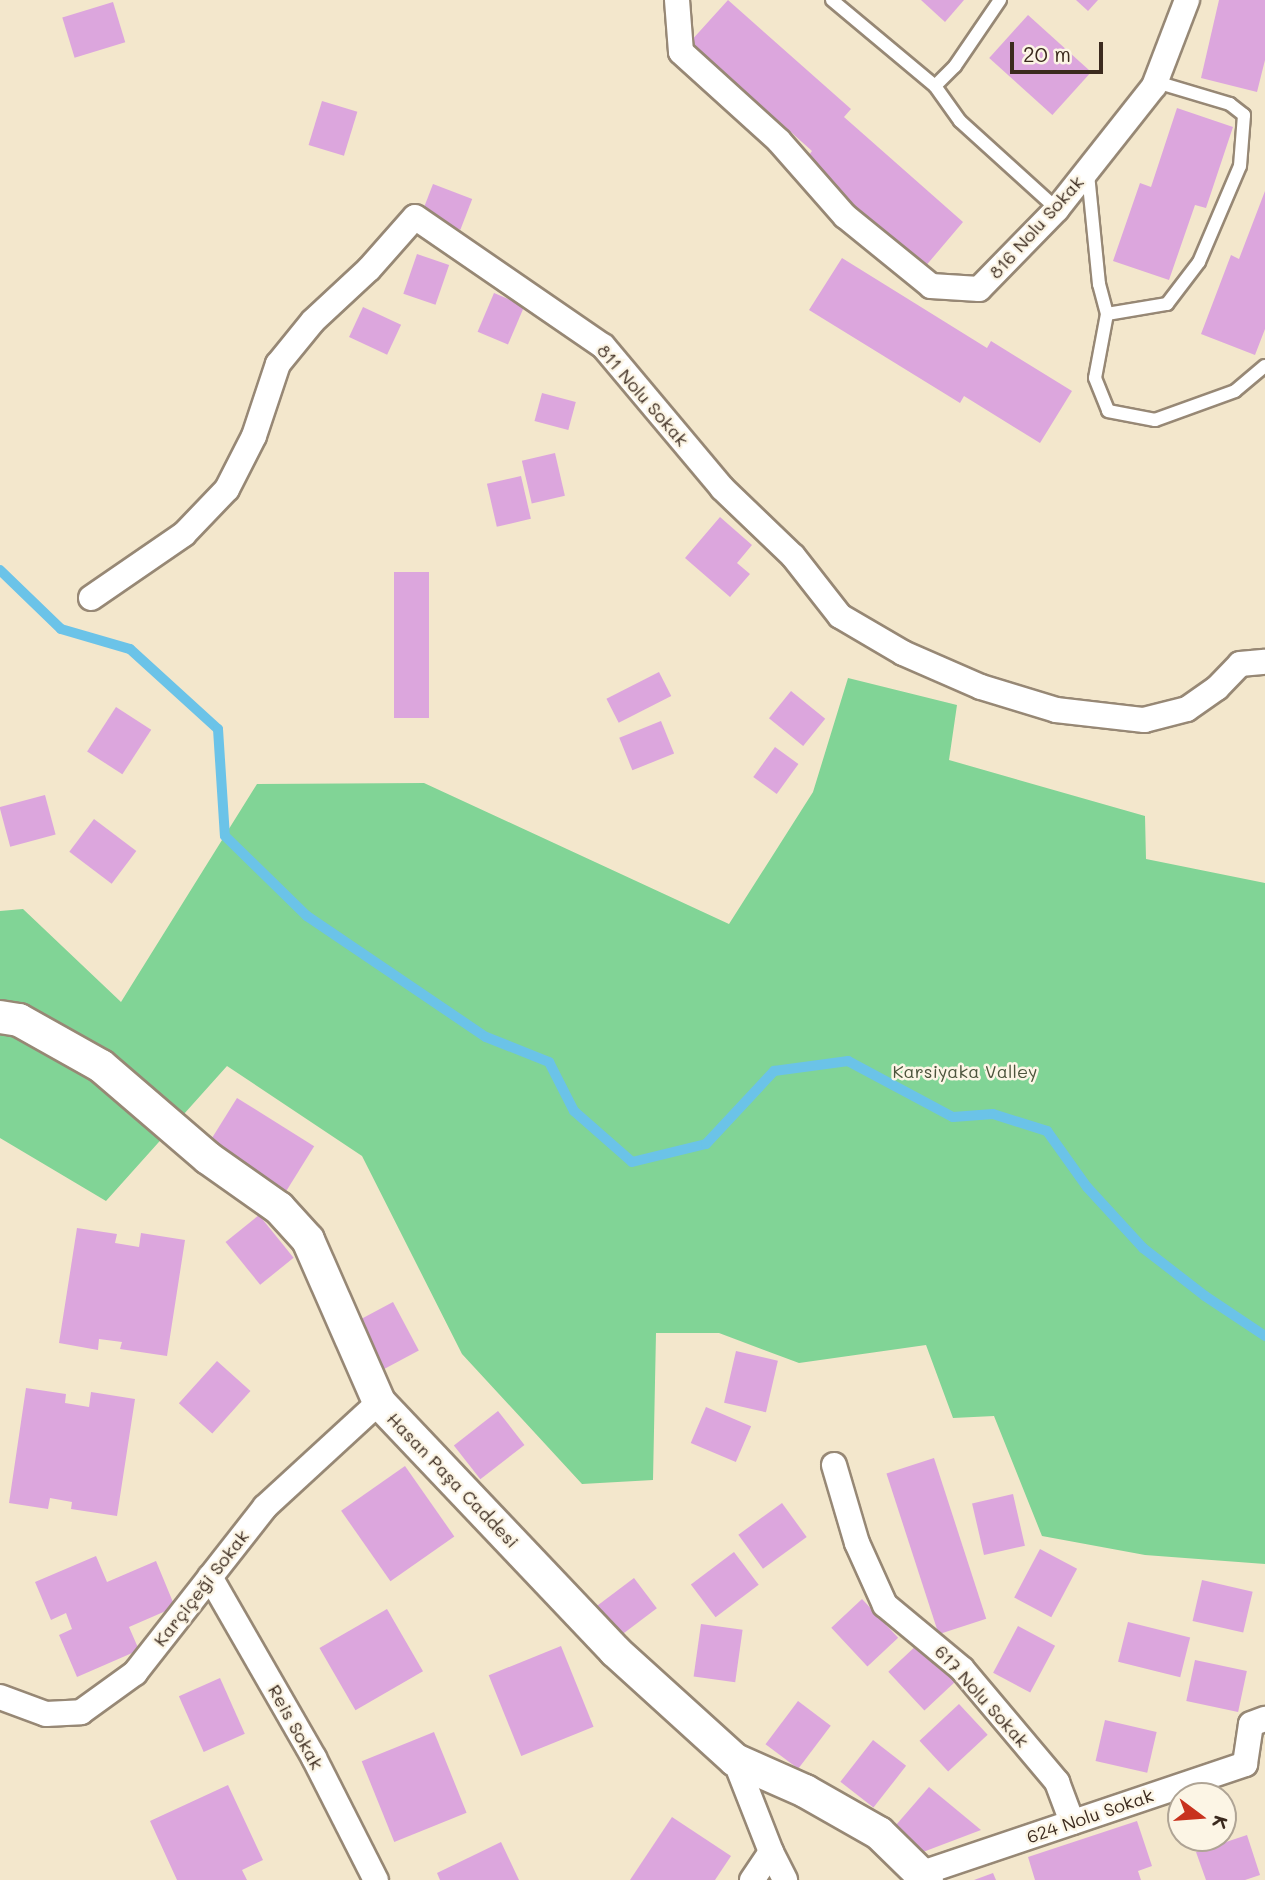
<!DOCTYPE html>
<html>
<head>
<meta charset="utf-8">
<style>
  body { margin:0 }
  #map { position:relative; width:1265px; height:1880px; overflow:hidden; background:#f3e7cc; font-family:Mali,sans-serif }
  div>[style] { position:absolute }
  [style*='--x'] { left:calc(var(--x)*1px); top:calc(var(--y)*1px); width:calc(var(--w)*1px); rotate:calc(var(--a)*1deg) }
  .green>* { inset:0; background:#81d496 }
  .stream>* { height:10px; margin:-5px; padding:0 5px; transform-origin:5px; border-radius:5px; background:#6bc3e8 }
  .building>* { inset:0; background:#dca6dd; transform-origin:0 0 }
  .roads { filter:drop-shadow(2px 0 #978875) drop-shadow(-2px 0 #978875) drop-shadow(0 2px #978875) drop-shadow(0 -2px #978875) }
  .service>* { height:12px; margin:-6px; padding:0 6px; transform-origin:6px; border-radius:6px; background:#fff }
  .minor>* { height:24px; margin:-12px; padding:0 12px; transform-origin:12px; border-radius:12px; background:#fff }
  .tertiary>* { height:32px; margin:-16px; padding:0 16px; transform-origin:16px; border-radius:16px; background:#fff }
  span { translate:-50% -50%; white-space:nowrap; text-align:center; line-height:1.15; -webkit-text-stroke:5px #fcf5e5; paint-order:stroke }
  .street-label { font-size:18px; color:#3b2a1e }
  .park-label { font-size:18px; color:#4c543c }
  .north { position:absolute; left:1167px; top:1782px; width:70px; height:70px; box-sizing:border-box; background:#fcf5e5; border:2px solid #afa495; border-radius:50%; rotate:106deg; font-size:19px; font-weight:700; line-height:28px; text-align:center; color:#3b2a1e }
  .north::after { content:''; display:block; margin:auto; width:24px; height:32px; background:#c8321e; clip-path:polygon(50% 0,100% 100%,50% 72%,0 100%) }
  .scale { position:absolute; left:1010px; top:42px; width:93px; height:32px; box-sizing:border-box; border:4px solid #3b2a1e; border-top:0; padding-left:9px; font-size:21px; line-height:24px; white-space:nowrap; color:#3b2a1e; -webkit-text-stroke:5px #fcf5e5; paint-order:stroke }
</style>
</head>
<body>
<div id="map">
  <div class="green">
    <i style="clip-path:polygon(848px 678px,957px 705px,949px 760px,1145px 816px,1146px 859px,1265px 883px,1265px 1564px,1145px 1555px,1042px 1536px,994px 1416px,953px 1418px,926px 1345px,799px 1363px,719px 1333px,656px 1333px,653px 1480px,582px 1484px,462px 1354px,362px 1156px,227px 1066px,106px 1201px,0 1138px,0 911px,23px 909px,121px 1002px,257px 784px,424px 783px,729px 924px,813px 792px)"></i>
  </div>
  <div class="stream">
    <i style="--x:0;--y:570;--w:85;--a:44"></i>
    <i style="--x:61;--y:629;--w:72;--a:16.2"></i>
    <i style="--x:130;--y:649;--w:119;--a:42.3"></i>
    <i style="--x:218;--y:729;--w:107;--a:86.3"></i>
    <i style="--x:225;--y:836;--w:115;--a:44.3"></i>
    <i style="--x:307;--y:916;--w:216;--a:34.1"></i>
    <i style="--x:486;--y:1037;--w:68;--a:21.6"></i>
    <i style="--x:549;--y:1062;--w:55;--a:63"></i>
    <i style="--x:574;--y:1111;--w:77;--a:41.3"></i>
    <i style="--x:632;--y:1162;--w:76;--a:-13.7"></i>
    <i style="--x:706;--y:1144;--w:100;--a:-47"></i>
    <i style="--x:774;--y:1071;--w:75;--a:-7.7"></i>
    <i style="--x:848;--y:1061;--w:119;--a:28.1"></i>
    <i style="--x:953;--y:1117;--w:40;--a:-4.3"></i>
    <i style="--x:993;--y:1114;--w:57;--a:17.5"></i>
    <i style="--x:1047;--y:1131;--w:69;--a:54.5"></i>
    <i style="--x:1087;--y:1187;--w:83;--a:47.4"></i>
    <i style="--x:1143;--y:1248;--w:78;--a:37.7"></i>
    <i style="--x:1205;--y:1296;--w:72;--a:33.7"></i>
  </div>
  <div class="building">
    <i style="clip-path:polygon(728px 0,851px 109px,844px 117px,963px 222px,924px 268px,804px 162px,812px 151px,690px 42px)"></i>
    <i style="clip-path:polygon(921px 0,964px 0,945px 22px)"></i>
    <i style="clip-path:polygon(1076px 0,1098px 0,1088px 11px)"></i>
    <i style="clip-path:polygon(1219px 0,1265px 0,1265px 60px,1257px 92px,1201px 78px)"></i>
    <i style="left:113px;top:2px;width:42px;height:53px;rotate:73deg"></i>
    <i style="left:1028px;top:15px;width:85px;height:58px;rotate:42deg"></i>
    <i style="left:322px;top:101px;width:37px;height:46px;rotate:17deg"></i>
    <i style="clip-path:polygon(1177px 108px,1233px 127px,1206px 208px,1195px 205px,1169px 280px,1113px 261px,1140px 183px,1151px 187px)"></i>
    <i style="left:433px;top:184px;width:42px;height:33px;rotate:21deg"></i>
    <i style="clip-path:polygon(1265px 191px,1265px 329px,1255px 355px,1201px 334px,1231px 255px,1239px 259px)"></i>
    <i style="left:417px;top:254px;width:34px;height:42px;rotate:19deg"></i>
    <i style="clip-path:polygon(842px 258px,987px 348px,991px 341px,1072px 391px,1040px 443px,964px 396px,960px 403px,809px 310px)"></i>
    <i style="left:494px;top:293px;width:33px;height:42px;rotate:23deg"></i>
    <i style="left:363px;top:307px;width:42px;height:33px;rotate:25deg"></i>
    <i style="left:542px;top:393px;width:35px;height:29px;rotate:15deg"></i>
    <i style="left:555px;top:453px;width:44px;height:34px;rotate:77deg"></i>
    <i style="left:521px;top:476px;width:44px;height:35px;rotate:77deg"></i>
    <i style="clip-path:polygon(720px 517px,752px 545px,737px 563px,750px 574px,730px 597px,685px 558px)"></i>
    <i style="left:394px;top:572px;width:35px;height:146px"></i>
    <i style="left:659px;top:672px;width:27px;height:59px;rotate:63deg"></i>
    <i style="left:791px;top:691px;width:44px;height:35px;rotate:39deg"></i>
    <i style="left:116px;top:707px;width:42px;height:53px;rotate:33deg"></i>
    <i style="left:661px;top:721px;width:35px;height:45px;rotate:68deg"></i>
    <i style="left:775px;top:747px;width:29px;height:37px;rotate:36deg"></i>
    <i style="left:45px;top:795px;width:41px;height:47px;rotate:75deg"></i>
    <i style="left:94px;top:819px;width:53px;height:41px;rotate:37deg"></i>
    <i style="left:237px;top:1098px;width:91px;height:58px;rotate:32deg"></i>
    <i style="left:259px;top:1215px;width:55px;height:43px;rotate:51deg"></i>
    <i style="clip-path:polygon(77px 1228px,117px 1234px,115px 1243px,139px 1247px,141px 1233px,185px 1240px,167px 1356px,120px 1349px,122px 1342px,99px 1339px,98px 1350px,59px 1343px)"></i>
    <i style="left:393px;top:1302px;width:55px;height:44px;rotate:62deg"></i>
    <i style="left:736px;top:1351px;width:43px;height:53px;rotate:13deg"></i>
    <i style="left:217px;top:1361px;width:45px;height:57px;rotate:42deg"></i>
    <i style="clip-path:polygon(26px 1388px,66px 1394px,65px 1403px,89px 1407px,91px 1392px,135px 1399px,117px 1516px,71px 1509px,72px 1502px,50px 1498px,48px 1509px,9px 1503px)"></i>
    <i style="left:706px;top:1407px;width:49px;height:39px;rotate:23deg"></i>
    <i style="left:498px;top:1411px;width:43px;height:56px;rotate:52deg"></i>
    <i style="left:934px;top:1458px;width:169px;height:50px;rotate:72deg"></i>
    <i style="left:405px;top:1466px;width:86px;height:78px;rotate:55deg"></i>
    <i style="left:1013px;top:1494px;width:53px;height:42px;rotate:77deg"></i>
    <i style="left:782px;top:1503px;width:42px;height:54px;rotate:54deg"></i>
    <i style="left:1040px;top:1549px;width:42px;height:55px;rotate:28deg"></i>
    <i style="left:734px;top:1552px;width:41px;height:54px;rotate:53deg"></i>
    <i style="clip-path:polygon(96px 1556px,107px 1582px,156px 1561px,175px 1607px,129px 1627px,139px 1650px,77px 1677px,59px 1635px,72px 1629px,66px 1613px,51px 1620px,35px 1582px)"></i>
    <i style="left:634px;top:1578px;width:38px;height:49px;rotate:53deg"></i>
    <i style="left:1202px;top:1580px;width:52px;height:42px;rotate:13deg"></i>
    <i style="left:862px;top:1599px;width:53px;height:42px;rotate:47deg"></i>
    <i style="left:387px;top:1609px;width:72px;height:78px;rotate:60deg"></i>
    <i style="left:1128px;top:1622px;width:64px;height:41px;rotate:14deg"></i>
    <i style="left:701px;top:1624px;width:42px;height:53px;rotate:8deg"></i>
    <i style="left:1018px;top:1626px;width:42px;height:53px;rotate:28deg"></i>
    <i style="left:919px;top:1643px;width:53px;height:42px;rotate:47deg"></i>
    <i style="left:561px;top:1646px;width:87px;height:78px;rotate:68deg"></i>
    <i style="left:1195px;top:1660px;width:53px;height:42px;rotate:12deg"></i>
    <i style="left:220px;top:1678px;width:61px;height:45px;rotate:66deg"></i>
    <i style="left:798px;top:1701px;width:41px;height:54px;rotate:37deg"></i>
    <i style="left:959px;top:1704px;width:42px;height:54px;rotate:47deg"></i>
    <i style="left:1105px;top:1720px;width:53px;height:42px;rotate:13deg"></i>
    <i style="left:434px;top:1732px;width:87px;height:78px;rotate:68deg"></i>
    <i style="left:873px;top:1740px;width:42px;height:53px;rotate:38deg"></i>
    <i style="clip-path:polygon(228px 1785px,263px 1860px,242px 1870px,247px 1880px,177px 1880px,150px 1821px)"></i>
    <i style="clip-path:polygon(929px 1787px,981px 1830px,923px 1852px,896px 1825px)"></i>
    <i style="clip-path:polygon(672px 1817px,731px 1856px,715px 1880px,630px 1880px)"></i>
    <i style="clip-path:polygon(1137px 1821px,1152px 1866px,1138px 1871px,1141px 1880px,1035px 1880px,1028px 1857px)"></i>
    <i style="clip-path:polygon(1247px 1835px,1260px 1875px,1245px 1880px,1206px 1880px,1196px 1852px)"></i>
    <i style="clip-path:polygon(501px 1842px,519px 1880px,440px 1880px,437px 1873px)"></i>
    <i style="clip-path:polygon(993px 1873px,996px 1880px,974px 1880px)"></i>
  </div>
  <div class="roads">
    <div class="service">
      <i style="--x:832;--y:0;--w:134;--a:39.9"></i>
      <i style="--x:935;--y:86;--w:43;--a:54.5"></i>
      <i style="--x:960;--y:121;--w:131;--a:42.2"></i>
      <i style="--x:935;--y:86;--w:28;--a:-45"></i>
      <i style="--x:955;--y:66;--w:80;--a:-55.7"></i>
      <i style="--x:1088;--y:174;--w:111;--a:84.3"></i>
      <i style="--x:1099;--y:284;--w:31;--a:75"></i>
      <i style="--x:1107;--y:314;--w:65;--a:100.6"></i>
      <i style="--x:1095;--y:378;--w:35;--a:68"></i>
      <i style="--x:1108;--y:411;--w:48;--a:10.8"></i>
      <i style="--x:1155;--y:420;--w:85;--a:-19.9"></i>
      <i style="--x:1235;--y:391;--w:39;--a:-40"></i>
      <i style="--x:1107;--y:314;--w:61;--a:-9.5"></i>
      <i style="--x:1167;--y:304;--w:53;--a:-52.7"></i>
      <i style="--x:1199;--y:262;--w:104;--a:-66.9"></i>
      <i style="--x:1240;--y:166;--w:51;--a:-85.5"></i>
      <i style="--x:1244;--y:115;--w:18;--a:-142"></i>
      <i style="--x:1230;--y:104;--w:77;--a:-163.4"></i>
    </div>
    <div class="minor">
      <i style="--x:677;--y:0;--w:52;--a:85.6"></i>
      <i style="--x:681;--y:52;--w:132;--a:42.2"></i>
      <i style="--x:779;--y:141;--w:100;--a:48.7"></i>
      <i style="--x:845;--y:216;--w:111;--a:39.1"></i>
      <i style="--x:931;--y:286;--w:48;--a:3.6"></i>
      <i style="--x:979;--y:289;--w:112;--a:-45.7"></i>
      <i style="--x:1057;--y:209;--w:157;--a:-51.7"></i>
      <i style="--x:1154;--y:86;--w:92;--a:-69"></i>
      <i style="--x:91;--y:598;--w:113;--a:-34.5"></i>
      <i style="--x:184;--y:534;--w:62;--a:-46.3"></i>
      <i style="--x:227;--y:489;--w:59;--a:-63"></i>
      <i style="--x:254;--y:436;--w:76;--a:-71.6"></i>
      <i style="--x:278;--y:364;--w:55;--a:-50.9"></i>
      <i style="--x:313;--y:321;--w:76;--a:-42.9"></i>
      <i style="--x:369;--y:269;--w:69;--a:-48.5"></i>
      <i style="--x:415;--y:217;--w:228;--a:34.5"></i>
      <i style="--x:603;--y:346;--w:185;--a:50"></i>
      <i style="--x:722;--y:488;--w:98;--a:43.8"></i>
      <i style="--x:793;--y:556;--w:76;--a:51.9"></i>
      <i style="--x:840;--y:616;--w:73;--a:30.4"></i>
      <i style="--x:903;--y:653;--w:85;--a:23.6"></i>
      <i style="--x:981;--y:687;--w:78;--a:17"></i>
      <i style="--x:1056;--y:710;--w:89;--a:6.5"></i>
      <i style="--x:1144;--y:720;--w:44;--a:-14.3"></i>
      <i style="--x:1187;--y:709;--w:37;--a:-35"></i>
      <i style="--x:1217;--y:688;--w:33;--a:-46"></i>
      <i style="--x:1240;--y:664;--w:25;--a:-5"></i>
      <i style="--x:834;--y:1465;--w:81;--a:73.6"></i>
      <i style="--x:857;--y:1543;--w:68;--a:65.7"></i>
      <i style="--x:885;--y:1605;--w:100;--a:39.7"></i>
      <i style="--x:962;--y:1669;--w:148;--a:49.9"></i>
      <i style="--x:1057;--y:1782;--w:43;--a:69.4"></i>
      <i style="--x:210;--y:1577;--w:209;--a:60.1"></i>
      <i style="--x:314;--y:1758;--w:137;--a:63.1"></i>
      <i style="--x:0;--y:1697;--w:49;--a:20.3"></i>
      <i style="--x:46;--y:1714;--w:35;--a:-3"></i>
      <i style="--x:81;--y:1712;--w:67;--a:-35.8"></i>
      <i style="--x:135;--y:1673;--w:211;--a:-51.9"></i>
      <i style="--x:265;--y:1507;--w:155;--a:-42.6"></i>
      <i style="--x:735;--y:1760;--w:99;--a:68.6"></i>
      <i style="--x:771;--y:1852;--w:34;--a:124"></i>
      <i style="--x:771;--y:1852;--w:31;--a:63"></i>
      <i style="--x:922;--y:1873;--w:341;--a:-18.6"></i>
      <i style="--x:1245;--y:1764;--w:40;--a:-81.5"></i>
      <i style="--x:1251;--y:1724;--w:15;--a:-20"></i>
    </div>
    <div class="tertiary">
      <i style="--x:0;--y:1017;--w:19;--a:9"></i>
      <i style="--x:19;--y:1020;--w:94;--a:29.3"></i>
      <i style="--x:101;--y:1066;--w:141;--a:40.7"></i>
      <i style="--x:208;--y:1158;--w:87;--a:35.2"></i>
      <i style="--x:279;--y:1208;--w:43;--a:47.8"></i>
      <i style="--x:308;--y:1240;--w:177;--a:66.3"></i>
      <i style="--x:379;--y:1402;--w:343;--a:46.5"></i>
      <i style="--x:615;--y:1651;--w:162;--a:42.2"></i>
      <i style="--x:735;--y:1760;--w:77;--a:23.9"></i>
      <i style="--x:805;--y:1791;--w:85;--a:29.6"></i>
      <i style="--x:879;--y:1833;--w:67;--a:44.4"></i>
    </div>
  </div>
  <div class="street-label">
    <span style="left:1036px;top:227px;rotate:-48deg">816 Nolu Sokak</span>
    <span style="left:643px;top:395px;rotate:49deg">811 Nolu Sokak</span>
    <span style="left:453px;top:1480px;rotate:46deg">Hasan Paşa Caddesi</span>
    <span style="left:201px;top:1588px;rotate:-52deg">Karçiçeği Sokak</span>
    <span style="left:982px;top:1696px;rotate:48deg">617 Nolu Sokak</span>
    <span style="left:296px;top:1727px;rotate:61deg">Reis Sokak</span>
    <span style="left:1090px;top:1816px;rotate:-19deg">624 Nolu Sokak</span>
  </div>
  <div class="park-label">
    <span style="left:965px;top:1071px">Karsiyaka Valley</span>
  </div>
  <div class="north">K</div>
  <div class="scale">20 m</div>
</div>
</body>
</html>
